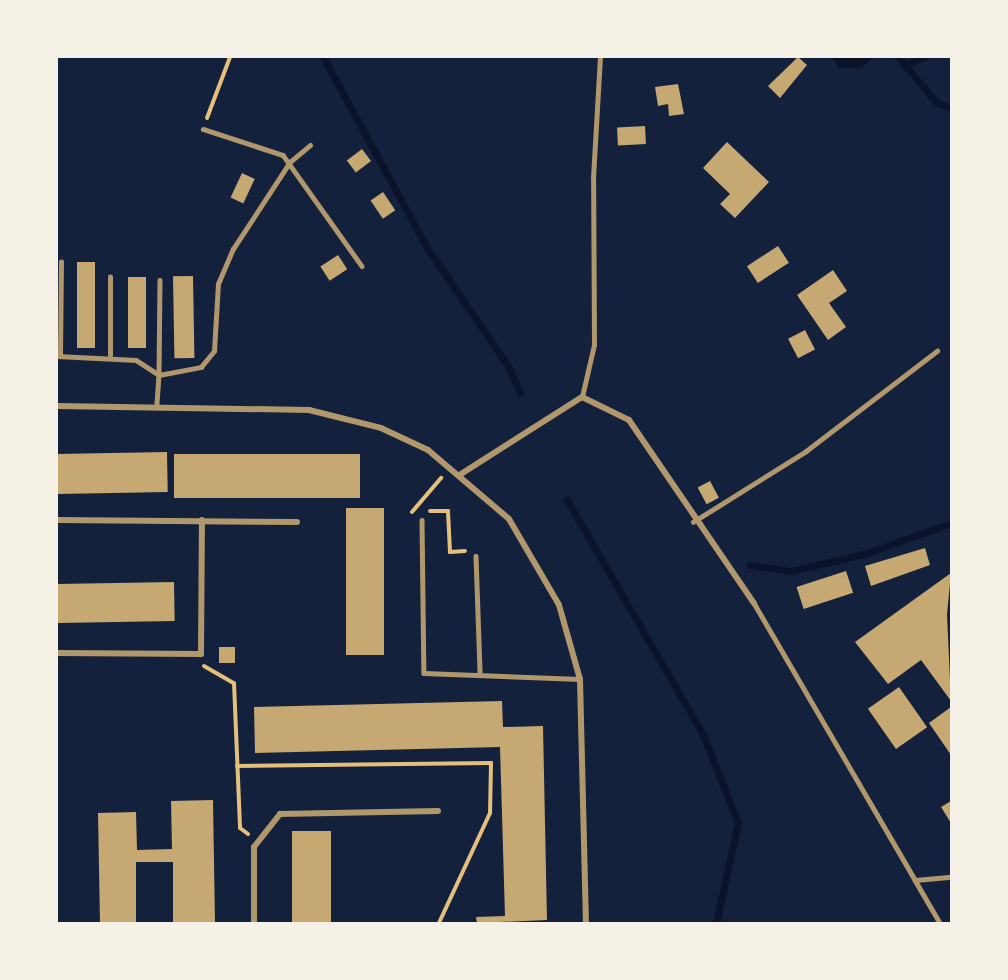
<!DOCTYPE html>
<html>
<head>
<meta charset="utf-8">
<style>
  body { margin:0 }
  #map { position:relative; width:1008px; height:980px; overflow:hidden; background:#14213d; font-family:Lato,sans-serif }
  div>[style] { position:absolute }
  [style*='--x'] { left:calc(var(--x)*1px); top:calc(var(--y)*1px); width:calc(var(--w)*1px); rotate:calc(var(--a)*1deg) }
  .water>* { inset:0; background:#0b132b }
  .stream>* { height:7px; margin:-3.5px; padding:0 3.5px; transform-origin:3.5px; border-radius:3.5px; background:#0b132b }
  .building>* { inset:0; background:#c6a872; transform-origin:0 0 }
  .path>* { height:4px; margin:-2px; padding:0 2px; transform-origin:2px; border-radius:2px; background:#e5c07b }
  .service>* { height:4.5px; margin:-2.25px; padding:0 2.25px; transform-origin:2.25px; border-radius:2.25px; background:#b1986c }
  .minor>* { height:6px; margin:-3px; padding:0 3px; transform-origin:3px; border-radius:3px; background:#b1986c }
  span { translate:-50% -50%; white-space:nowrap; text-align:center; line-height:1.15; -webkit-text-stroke:6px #f6f1e7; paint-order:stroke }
  .frame { position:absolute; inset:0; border:58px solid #f6f1e7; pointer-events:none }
</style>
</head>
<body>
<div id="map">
  <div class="water">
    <i style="clip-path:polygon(831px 57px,873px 57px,861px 68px,839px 68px)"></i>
  </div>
  <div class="stream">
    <i style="--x:323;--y:57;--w:215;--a:61.4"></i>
    <i style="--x:426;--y:246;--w:145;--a:55.7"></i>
    <i style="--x:508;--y:366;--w:30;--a:66"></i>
    <i style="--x:898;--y:57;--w:59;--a:49.8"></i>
    <i style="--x:936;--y:102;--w:16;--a:22"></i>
    <i style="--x:905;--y:65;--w:21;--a:-23"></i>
    <i style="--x:567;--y:500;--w:272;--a:59.9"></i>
    <i style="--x:703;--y:735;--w:95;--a:68.3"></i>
    <i style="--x:738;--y:823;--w:102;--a:102.4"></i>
    <i style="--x:749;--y:565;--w:42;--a:8.1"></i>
    <i style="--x:791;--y:571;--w:78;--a:-13.3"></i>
    <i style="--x:867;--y:553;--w:89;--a:-19.7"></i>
  </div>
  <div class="building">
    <i style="clip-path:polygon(798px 57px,807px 65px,780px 98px,768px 86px)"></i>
    <i style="clip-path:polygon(678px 84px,684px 114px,669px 116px,668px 104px,658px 106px,655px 87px)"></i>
    <i style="left:645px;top:126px;width:18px;height:28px;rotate:87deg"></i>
    <i style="clip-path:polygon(727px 142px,769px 182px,735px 218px,720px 204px,730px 194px,703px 168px)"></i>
    <i style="left:362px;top:149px;width:15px;height:19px;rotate:53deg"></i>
    <i style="left:242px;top:173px;width:14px;height:27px;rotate:25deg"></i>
    <i style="left:383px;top:192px;width:22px;height:15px;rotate:56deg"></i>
    <i style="left:778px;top:246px;width:20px;height:37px;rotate:57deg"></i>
    <i style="left:338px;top:255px;width:17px;height:21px;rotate:57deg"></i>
    <i style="left:77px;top:262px;width:18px;height:86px"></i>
    <i style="clip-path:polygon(833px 270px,847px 291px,829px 303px,846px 327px,828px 340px,797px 295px)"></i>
    <i style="left:193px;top:276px;width:82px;height:20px;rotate:89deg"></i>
    <i style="left:128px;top:277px;width:18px;height:71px"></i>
    <i style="left:805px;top:330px;width:22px;height:19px;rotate:63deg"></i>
    <i style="left:167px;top:452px;width:40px;height:110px;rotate:89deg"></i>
    <i style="left:174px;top:454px;width:186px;height:44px"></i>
    <i style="left:710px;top:481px;width:19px;height:14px;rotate:62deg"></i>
    <i style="left:346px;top:508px;width:38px;height:147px"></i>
    <i style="clip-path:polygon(925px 548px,930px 565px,871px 586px,865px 566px)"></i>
    <i style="left:846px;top:571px;width:23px;height:52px;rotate:72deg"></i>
    <i style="clip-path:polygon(951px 573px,947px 615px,951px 701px,921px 660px,888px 684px,855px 642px)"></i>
    <i style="left:174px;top:582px;width:39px;height:117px;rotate:89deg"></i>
    <i style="left:219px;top:647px;width:16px;height:16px"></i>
    <i style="left:899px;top:687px;width:49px;height:38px;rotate:55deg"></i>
    <i style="clip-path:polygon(502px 701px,503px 727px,543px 726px,547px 920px,477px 923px,476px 917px,505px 916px,500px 747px,255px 753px,254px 707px)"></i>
    <i style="clip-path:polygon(951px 707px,951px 755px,929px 723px)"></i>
    <i style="clip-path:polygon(213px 800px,215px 923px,173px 923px,173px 862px,136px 862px,136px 923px,100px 923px,98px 813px,136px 812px,137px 850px,172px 849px,171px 801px)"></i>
    <i style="clip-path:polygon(951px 801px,951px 823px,941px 807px)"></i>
    <i style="left:292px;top:831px;width:39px;height:92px"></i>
  </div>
  <div class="path">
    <i style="--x:207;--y:118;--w:65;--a:-69.3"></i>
    <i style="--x:430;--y:511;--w:18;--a:0"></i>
    <i style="--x:448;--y:511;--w:41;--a:87.2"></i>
    <i style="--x:450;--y:552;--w:15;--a:-4"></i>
    <i style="--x:412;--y:512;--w:45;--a:-49.5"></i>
    <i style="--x:204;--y:666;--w:34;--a:30"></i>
    <i style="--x:234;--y:683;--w:145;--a:87.6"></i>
    <i style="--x:240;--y:828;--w:10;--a:37"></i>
    <i style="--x:237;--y:766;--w:254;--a:-0.7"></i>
    <i style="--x:491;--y:763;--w:50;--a:91.1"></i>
    <i style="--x:490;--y:813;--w:121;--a:114.9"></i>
  </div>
  <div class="service">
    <i style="--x:203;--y:129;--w:84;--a:18"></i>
    <i style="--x:283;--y:155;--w:136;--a:54.6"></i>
    <i style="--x:160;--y:280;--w:95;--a:90.6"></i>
    <i style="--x:159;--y:375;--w:43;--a:-10.8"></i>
    <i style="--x:201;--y:367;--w:21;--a:-51"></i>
    <i style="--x:214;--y:351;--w:67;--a:-86.6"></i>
    <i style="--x:218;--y:284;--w:38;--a:-67"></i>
    <i style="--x:233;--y:249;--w:104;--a:-56.8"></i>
    <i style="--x:290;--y:162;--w:26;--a:-40"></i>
    <i style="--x:110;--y:355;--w:78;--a:-90"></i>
    <i style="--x:57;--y:356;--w:79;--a:2.9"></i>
    <i style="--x:136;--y:360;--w:27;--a:33"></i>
    <i style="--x:159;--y:375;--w:31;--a:94"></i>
    <i style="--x:60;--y:356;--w:94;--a:-89.4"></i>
    <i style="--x:582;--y:397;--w:53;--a:-77"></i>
    <i style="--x:594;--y:345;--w:167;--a:-90.3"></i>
    <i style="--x:593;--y:178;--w:121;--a:-86.7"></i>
    <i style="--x:422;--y:520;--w:153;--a:89.3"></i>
    <i style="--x:424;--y:673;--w:156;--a:2.2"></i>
    <i style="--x:693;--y:522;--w:133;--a:-32.1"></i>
    <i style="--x:806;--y:451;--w:165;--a:-37.4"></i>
    <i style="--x:476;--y:556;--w:116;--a:88"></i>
    <i style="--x:754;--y:603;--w:320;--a:59.8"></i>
    <i style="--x:915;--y:880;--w:36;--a:-5"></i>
    <i style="--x:915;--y:880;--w:50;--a:59.8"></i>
  </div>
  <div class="minor">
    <i style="--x:57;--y:406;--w:252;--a:0.9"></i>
    <i style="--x:309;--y:410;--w:74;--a:14"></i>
    <i style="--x:381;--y:428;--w:52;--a:25.1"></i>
    <i style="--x:428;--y:450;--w:106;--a:40.4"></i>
    <i style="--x:509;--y:519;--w:99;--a:59.8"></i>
    <i style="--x:559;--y:605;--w:77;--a:74.2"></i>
    <i style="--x:580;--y:679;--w:244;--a:88.6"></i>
    <i style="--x:461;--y:474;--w:143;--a:-32.5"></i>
    <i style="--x:582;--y:397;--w:52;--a:26.1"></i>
    <i style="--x:629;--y:420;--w:222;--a:55.7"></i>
    <i style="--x:57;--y:520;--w:240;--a:0.5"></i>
    <i style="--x:57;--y:653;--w:144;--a:0.4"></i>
    <i style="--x:201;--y:654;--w:134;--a:-89.6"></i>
    <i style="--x:254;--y:923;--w:76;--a:-90"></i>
    <i style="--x:254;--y:847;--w:42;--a:-51.8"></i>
    <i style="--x:280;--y:814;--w:158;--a:-1.1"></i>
  </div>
  <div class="frame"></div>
</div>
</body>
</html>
